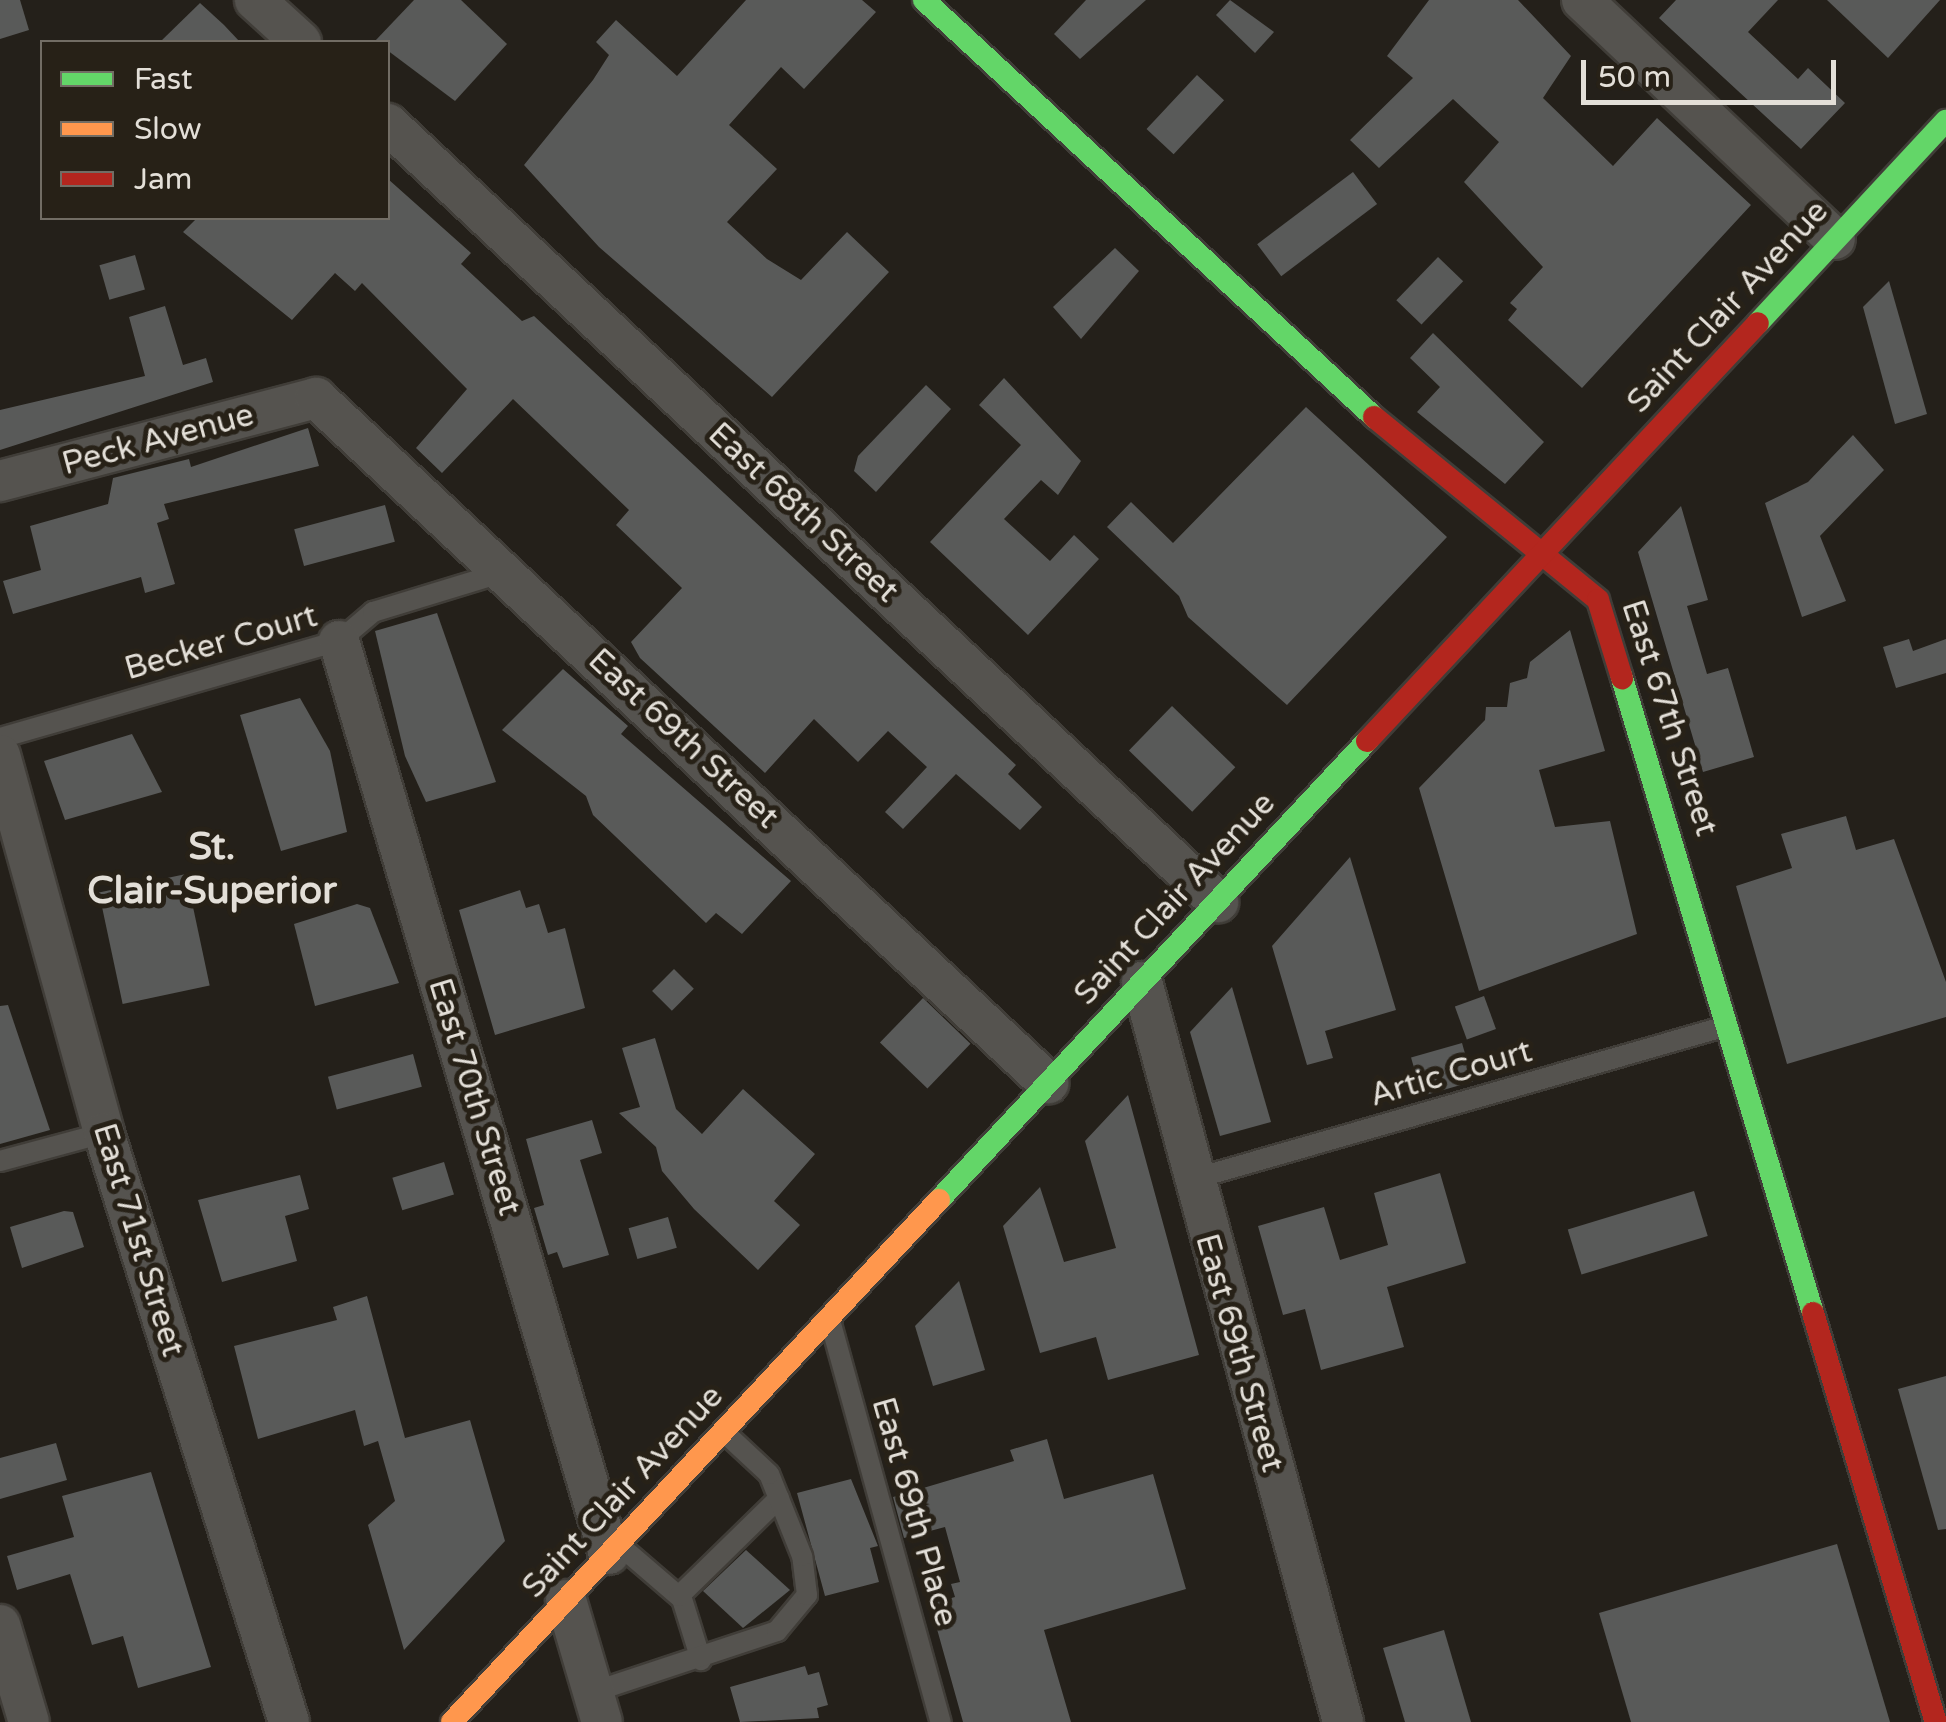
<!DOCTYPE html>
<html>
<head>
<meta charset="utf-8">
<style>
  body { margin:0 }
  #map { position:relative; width:1946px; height:1722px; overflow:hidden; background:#24201a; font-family:"Varela Round",sans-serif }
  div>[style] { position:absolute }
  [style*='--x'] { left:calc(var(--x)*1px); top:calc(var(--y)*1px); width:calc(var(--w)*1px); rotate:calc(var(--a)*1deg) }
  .building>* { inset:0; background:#595a59; transform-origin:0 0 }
  .roads { filter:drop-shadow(2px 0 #403d38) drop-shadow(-2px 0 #403d38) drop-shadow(0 2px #403d38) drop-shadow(0 -2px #403d38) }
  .lane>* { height:20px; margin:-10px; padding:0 10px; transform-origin:10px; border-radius:10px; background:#55534f }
  .street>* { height:40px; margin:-20px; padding:0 20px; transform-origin:20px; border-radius:20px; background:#55534f }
  .fast>* { height:22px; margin:-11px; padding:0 11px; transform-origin:11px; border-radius:11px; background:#63d668 }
  .slow>* { height:22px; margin:-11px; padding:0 11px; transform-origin:11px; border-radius:11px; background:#ff974d }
  .jam>* { height:22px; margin:-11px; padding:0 11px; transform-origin:11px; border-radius:11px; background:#b3261e }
  span { translate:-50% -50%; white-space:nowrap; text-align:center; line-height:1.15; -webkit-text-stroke:10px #272117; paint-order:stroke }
  .street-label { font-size:32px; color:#e3dfd8 }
  .quarter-label { font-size:38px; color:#e3dfd8; font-weight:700 }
  .legend { position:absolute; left:40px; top:40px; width:350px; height:180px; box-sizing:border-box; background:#272117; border:2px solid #726d64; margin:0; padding:12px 18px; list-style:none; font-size:30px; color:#e3dfd8 }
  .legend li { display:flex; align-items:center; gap:20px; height:50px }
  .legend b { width:50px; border:2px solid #726d64 }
  .scale { position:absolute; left:1581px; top:60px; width:255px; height:45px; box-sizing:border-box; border:5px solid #e3dfd8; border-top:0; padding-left:12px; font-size:30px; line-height:35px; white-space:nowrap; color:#e3dfd8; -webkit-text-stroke:8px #272117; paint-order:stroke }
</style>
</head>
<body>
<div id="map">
  <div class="building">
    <i style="clip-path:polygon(0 0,20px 0,29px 30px,0 39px)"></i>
    <i style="clip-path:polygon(414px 0,461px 0,507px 44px,455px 101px,375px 41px)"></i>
    <i style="clip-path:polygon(746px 0,862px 0,876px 12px,804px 89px,781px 67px,729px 125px,777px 169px,727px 222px,767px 259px,801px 280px,847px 232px,889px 272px,772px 397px,599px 247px,524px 165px,593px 80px,609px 55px,596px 42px,616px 20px,677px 76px)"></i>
    <i style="clip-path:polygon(1086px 0,1146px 0,1080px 59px,1054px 34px)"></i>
    <i style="clip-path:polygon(1230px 0,1274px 32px,1255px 53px,1216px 15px)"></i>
    <i style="clip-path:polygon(1429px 0,1518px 0,1571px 56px,1543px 98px,1613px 166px,1657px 118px,1751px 205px,1582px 388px,1508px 320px,1517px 309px,1510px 303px,1543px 267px,1464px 182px,1499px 142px,1453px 99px,1379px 168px,1350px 140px,1413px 78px,1387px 56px)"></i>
    <i style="clip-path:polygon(1676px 0,1778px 0,1748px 32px,1798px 79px,1808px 68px,1845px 103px,1801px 149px,1659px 18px)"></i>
    <i style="clip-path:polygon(1827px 0,1940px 0,1888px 58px)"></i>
    <i style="clip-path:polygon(200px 3px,224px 25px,240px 42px,160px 42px)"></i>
    <i style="left:1197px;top:75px;width:37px;height:74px;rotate:43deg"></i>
    <i style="left:1353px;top:172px;width:40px;height:120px;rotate:53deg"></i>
    <i style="clip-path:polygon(388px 179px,471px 253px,461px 264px,522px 321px,534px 316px,1016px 765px,1008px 774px,1042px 807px,1020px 830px,956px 774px,903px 829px,885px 812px,927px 767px,888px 731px,858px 762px,814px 719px,765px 773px,640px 658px,631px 642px,682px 588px,616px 525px,629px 510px,513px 399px,442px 473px,416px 448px,467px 389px,362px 283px,355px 291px,335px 273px,292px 320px,183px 232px,197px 218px,388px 218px)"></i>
    <i style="clip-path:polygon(1115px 248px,1139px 271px,1081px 339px,1053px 307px)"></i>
    <i style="left:135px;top:255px;width:36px;height:37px;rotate:74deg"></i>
    <i style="left:1438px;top:257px;width:35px;height:60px;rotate:44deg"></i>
    <i style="clip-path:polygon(1889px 281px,1927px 414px,1895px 424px,1863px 307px)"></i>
    <i style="clip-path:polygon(165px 306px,183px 365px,206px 358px,213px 382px,0 450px,0 410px,145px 376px,129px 317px)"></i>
    <i style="clip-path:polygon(1433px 333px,1544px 442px,1505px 484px,1417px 412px,1440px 387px,1410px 358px)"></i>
    <i style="clip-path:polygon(1004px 378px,1081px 461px,1058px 495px,1041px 480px,1004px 519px,1050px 561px,1074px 535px,1099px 559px,1028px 635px,930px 542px,1021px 445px,979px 405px)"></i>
    <i style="clip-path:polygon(926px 385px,951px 409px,876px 492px,854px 471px,858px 456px)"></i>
    <i style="clip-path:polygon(1306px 407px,1447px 537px,1287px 705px,1188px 617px,1179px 596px,1107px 527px,1131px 502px,1173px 543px)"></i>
    <i style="clip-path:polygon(308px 428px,319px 466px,164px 504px,169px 519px,157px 523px,175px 584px,145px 593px,141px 577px,13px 614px,3px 581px,41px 570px,30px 526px,108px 504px,113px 478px,189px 459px,191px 467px)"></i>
    <i style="clip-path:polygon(1853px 435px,1884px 470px,1820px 536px,1846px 601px,1802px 617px,1765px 503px,1808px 482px)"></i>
    <i style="left:385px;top:505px;width:38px;height:94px;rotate:75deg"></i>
    <i style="clip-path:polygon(1681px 506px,1708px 600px,1687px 606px,1707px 674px,1728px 668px,1754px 757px,1703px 772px,1638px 552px)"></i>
    <i style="clip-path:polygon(437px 613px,496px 782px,426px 802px,405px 756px,375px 631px)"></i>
    <i style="clip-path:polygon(1570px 630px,1605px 751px,1539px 770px,1555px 827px,1610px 821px,1637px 934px,1479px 991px,1419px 788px,1485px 720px,1486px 707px,1507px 707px,1510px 683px,1527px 678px,1530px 662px)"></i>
    <i style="clip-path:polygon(1909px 639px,1913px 651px,1946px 639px,1946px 673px,1896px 688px,1883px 647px)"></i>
    <i style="clip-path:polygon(563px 669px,628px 726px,621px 734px,791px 881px,742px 934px,716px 913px,706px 923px,593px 815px,586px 796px,502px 730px)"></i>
    <i style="clip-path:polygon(300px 698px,330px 751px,347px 832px,281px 851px,240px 715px)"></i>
    <i style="left:1172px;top:706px;width:88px;height:62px;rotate:44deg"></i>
    <i style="clip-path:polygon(132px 734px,162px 792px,65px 820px,44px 761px)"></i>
    <i style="clip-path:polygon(1846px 816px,1856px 850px,1894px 839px,1946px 982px,1946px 1017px,1787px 1064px,1736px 886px,1792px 868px,1781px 834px)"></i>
    <i style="clip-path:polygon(1350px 857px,1396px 1010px,1325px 1031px,1333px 1058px,1307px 1065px,1272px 946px)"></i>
    <i style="left:186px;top:874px;width:114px;height:89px;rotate:78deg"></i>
    <i style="clip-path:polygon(520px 890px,526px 908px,539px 904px,548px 933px,565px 928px,585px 1008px,495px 1035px,459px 910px)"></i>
    <i style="clip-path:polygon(357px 904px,370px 908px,399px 983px,315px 1006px,294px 924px)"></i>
    <i style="left:674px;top:969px;width:28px;height:31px;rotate:45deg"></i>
    <i style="clip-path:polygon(1232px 987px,1271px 1122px,1220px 1136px,1190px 1032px)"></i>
    <i style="left:1484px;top:996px;width:35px;height:31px;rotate:70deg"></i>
    <i style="left:923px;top:998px;width:66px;height:62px;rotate:44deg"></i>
    <i style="clip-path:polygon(8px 1005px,50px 1130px,0 1144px,0 1006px)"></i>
    <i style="clip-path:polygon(655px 1038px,676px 1109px,702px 1134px,743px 1089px,815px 1154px,774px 1201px,800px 1225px,758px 1270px,694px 1209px,662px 1171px,656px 1147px,619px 1113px,640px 1107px,622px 1048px)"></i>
    <i style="left:1462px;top:1043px;width:40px;height:53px;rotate:74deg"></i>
    <i style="left:413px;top:1054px;width:34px;height:88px;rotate:75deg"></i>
    <i style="clip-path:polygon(1128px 1095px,1199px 1355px,1108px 1380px,1096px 1337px,1040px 1353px,1003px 1226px,1040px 1187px,1064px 1262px,1116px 1248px,1085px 1141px)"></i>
    <i style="clip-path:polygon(592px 1120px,602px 1153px,580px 1160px,609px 1255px,563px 1268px,557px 1252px,548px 1255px,534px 1208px,544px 1205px,526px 1139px)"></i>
    <i style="left:444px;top:1162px;width:34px;height:54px;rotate:73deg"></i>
    <i style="clip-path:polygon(1440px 1173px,1466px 1263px,1387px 1287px,1404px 1347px,1321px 1370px,1305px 1309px,1283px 1315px,1258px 1226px,1324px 1207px,1340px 1260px,1388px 1245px,1374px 1193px)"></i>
    <i style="clip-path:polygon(300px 1175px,309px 1209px,285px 1216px,297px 1261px,222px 1282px,198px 1200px)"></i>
    <i style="left:1694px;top:1191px;width:47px;height:132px;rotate:73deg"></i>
    <i style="clip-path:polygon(64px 1211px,73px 1212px,84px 1247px,22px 1268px,10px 1227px)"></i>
    <i style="left:668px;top:1217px;width:32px;height:41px;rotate:74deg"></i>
    <i style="clip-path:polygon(959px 1281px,985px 1370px,933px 1386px,915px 1326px)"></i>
    <i style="clip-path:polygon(367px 1296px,405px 1438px,470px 1420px,505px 1541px,404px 1650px,368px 1525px,395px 1501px,378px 1441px,364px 1446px,355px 1410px,258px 1439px,234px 1346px,337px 1320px,333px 1307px)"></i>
    <i style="clip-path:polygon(1946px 1376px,1946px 1529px,1938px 1530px,1898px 1389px)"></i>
    <i style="clip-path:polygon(1047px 1439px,1064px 1499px,1153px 1474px,1186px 1589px,1044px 1630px,1071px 1722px,963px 1722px,930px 1604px,955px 1597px,951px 1584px,960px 1582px,945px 1527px,904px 1538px,893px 1497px,1014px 1461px,1010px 1450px)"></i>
    <i style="clip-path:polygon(56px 1443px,67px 1480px,0 1499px,0 1458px)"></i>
    <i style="clip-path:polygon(151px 1472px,211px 1667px,138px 1688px,123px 1636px,92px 1645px,70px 1574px,17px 1590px,7px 1556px,74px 1537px,62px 1496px)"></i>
    <i style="clip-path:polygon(851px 1479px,878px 1546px,870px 1548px,879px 1582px,825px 1596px,797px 1493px)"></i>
    <i style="clip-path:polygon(1837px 1544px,1890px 1722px,1631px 1722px,1599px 1613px)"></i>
    <i style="clip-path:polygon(746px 1550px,790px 1590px,743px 1628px,703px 1591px)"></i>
    <i style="clip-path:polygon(1444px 1630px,1471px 1722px,1405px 1722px,1383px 1648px)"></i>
    <i style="clip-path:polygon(805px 1666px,808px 1675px,819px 1672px,828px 1705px,817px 1708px,819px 1718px,740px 1722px,730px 1687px)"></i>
  </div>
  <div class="roads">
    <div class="lane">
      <i style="--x:0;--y:738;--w:353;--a:-16"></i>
      <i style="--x:339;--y:641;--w:45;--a:-40.5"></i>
      <i style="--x:373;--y:612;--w:137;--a:-17"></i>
      <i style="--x:0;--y:1161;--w:108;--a:-15.1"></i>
      <i style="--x:1190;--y:1180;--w:555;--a:-16.02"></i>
      <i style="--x:831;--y:1324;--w:413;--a:74.6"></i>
      <i style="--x:618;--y:1544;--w:84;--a:40.7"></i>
      <i style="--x:682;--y:1599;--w:64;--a:72.7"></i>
      <i style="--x:679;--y:1596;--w:140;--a:-44.4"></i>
      <i style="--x:593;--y:1692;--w:194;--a:-18.3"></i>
      <i style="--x:777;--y:1631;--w:47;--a:-50.2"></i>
      <i style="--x:807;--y:1595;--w:39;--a:-97"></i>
      <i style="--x:802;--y:1556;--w:88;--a:-111.9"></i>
      <i style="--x:769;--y:1474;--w:60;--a:-137"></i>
    </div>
    <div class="street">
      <i style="--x:255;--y:0;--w:62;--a:42.4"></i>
      <i style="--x:1582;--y:0;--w:348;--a:43.4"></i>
      <i style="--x:388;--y:124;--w:1138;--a:43.15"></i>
      <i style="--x:0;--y:481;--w:327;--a:-14.7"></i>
      <i style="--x:316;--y:398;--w:1003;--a:43.1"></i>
      <i style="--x:339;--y:641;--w:952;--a:73.53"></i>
      <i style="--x:0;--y:755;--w:392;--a:74.6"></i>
      <i style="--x:104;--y:1133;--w:617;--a:72.56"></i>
      <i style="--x:1142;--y:982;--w:767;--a:74.8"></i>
      <i style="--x:566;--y:1600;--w:127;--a:73.6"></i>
      <i style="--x:0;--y:1625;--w:101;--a:73.4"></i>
    </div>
    <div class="fast">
      <i style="--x:924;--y:0;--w:614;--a:42.82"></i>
      <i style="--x:1758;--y:323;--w:276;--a:-47.1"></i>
      <i style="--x:1622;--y:678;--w:663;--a:73.26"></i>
      <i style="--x:939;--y:1200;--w:628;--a:-47"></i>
    </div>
    <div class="slow">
      <i style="--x:452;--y:1722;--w:714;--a:-46.99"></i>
    </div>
    <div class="jam">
      <i style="--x:1374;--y:417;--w:289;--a:39.2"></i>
      <i style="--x:1598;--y:600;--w:82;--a:72.9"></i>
      <i style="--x:1367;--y:741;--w:572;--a:-46.91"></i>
      <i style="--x:1813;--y:1313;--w:427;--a:73.3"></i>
    </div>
  </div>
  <div class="street-label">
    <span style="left:1728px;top:307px;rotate:-47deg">Saint Clair Avenue</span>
    <span style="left:158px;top:440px;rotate:-15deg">Peck Avenue</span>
    <span style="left:803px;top:513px;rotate:43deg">East 68th Street</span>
    <span style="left:221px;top:643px;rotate:-16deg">Becker Court</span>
    <span style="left:1669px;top:718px;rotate:72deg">East 67th Street</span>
    <span style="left:683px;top:739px;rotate:43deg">East 69th Street</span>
    <span style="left:1175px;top:899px;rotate:-47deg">Saint Clair Avenue</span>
    <span style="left:1451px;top:1074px;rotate:-16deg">Artic Court</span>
    <span style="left:474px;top:1097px;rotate:73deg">East 70th Street</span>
    <span style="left:138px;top:1240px;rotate:73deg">East 71st Street</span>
    <span style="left:1239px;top:1353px;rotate:74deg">East 69th Street</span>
    <span style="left:623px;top:1492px;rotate:-47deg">Saint Clair Avenue</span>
    <span style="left:914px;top:1512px;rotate:74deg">East 69th Place</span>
  </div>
  <div class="quarter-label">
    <span style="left:212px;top:870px">St.<br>Clair-Superior</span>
  </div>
  <ul class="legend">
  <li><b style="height:12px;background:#63d668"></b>Fast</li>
  <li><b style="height:12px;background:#ff974d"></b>Slow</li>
  <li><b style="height:12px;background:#b3261e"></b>Jam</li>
  </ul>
  <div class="scale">50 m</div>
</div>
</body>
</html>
